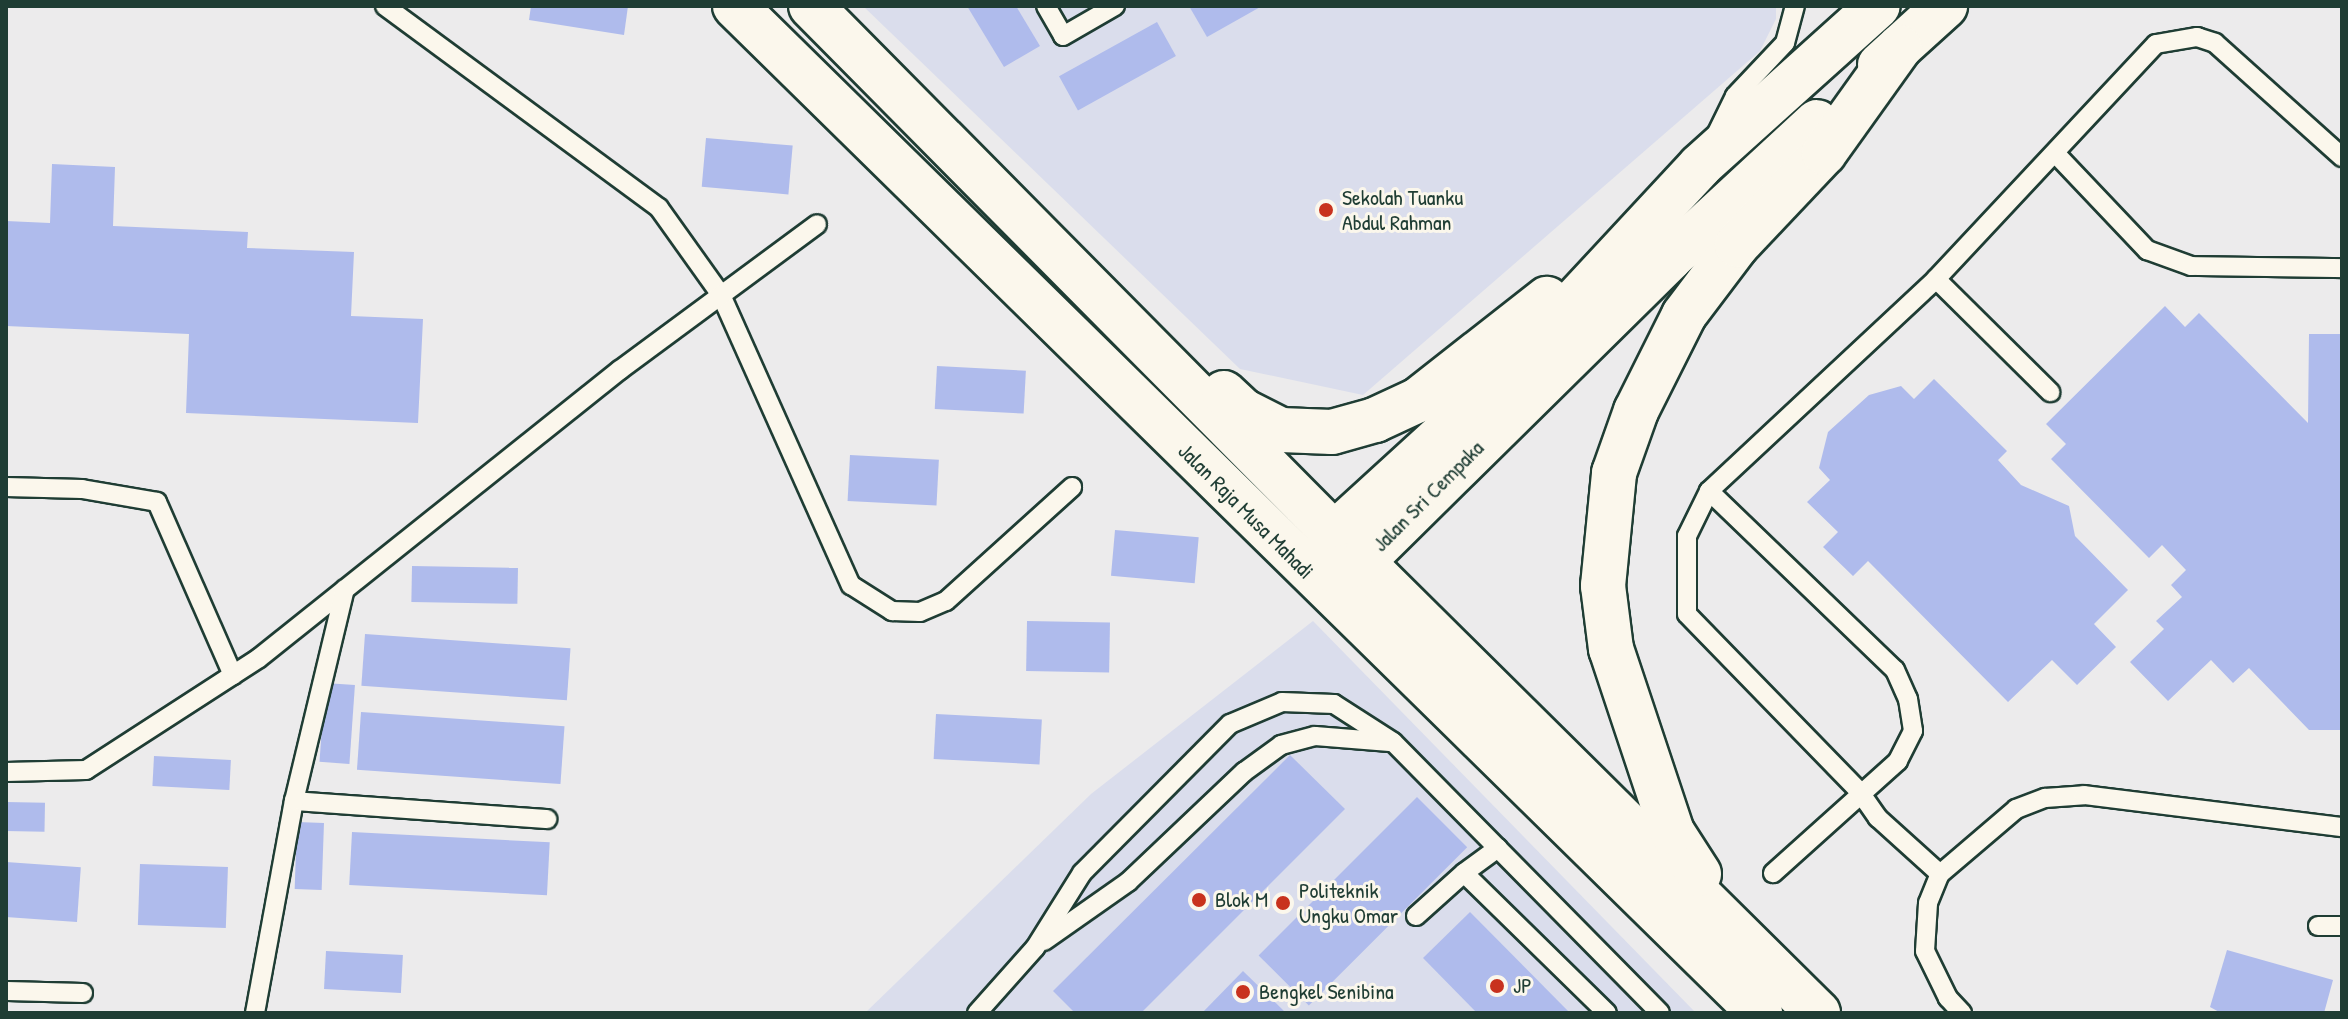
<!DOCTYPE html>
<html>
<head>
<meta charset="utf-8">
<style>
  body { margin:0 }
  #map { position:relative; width:2348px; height:1019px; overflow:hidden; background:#ecebec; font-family:"Patrick Hand",sans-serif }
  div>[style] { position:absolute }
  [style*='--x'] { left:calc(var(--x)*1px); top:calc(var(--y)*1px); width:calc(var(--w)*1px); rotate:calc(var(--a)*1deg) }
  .built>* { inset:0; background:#daddec }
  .building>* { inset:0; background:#afbbec; transform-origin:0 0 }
  .roads { filter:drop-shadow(2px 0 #1f3d34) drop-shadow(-2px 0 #1f3d34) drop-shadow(0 2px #1f3d34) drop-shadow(0 -2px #1f3d34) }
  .lane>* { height:18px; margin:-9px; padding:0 9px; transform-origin:9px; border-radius:9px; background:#fbf7ec }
  .secondary>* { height:44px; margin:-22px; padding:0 22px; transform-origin:22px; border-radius:22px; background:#fbf7ec }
  .dots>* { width:22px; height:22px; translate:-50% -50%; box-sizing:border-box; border:4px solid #fbf7ec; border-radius:50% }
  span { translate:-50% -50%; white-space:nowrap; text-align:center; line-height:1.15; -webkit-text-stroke:6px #fbf7ec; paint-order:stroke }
  .poi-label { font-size:22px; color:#1f3d34 }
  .left { translate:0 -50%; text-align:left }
  .street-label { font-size:22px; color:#1f3d34 }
  .frame { position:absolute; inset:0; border:8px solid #1f3d34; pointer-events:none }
</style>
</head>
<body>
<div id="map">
  <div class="built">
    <i style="clip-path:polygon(863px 6px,1776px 6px,1776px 19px,1760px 51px,1363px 395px,1240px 369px)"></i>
    <i style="clip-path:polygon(1313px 621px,1696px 1013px,865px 1013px,1091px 794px)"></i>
  </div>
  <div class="building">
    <i style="clip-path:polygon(531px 6px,628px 6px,624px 35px,529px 20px)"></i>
    <i style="clip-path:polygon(967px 6px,1016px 6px,1040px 46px,1004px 67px)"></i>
    <i style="clip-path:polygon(1189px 6px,1262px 6px,1207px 37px)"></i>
    <i style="left:1157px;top:22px;width:39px;height:112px;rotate:61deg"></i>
    <i style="left:706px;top:138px;width:87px;height:49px;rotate:5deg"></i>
    <i style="clip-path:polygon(52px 164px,115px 167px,113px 226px,248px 232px,247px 248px,354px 252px,351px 316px,423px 319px,418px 423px,186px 413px,189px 334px,6px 326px,6px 221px,50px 223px)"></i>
    <i style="clip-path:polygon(2165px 306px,2185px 327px,2199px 313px,2308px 423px,2309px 334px,2342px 334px,2342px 730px,2309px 730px,2249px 668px,2233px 683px,2211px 660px,2168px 701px,2130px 662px,2164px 629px,2156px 621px,2182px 597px,2171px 585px,2186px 570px,2162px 545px,2149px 558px,2051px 459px,2066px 444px,2046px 424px)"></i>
    <i style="left:937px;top:366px;width:89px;height:43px;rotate:3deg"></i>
    <i style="clip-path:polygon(1934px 379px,2007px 451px,1998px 460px,2021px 485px,2069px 506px,2075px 536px,2128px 590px,2094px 624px,2116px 647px,2077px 685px,2052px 660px,2008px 702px,1868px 561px,1853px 576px,1823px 547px,1838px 532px,1807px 502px,1830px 480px,1819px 468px,1828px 432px,1869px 395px,1901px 386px,1914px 399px)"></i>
    <i style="left:850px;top:455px;width:89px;height:46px;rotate:3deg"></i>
    <i style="left:1115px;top:530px;width:84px;height:46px;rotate:5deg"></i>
    <i style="left:412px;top:566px;width:106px;height:36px;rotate:1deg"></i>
    <i style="left:1027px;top:621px;width:83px;height:50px;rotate:1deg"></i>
    <i style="left:365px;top:634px;width:206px;height:52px;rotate:4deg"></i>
    <i style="left:325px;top:683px;width:30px;height:79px;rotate:4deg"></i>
    <i style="left:361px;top:712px;width:204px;height:58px;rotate:4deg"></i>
    <i style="left:936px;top:714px;width:106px;height:45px;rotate:3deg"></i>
    <i style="clip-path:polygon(1290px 755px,1345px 809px,1141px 1013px,1075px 1013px,1053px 991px)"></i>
    <i style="left:154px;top:756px;width:77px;height:30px;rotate:3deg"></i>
    <i style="left:1417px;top:797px;width:71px;height:224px;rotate:45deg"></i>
    <i style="left:6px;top:802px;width:39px;height:29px;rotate:1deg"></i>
    <i style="left:297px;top:822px;width:27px;height:67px;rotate:2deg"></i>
    <i style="left:352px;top:832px;width:198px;height:53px;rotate:3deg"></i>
    <i style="left:6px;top:862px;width:75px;height:55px;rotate:4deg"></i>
    <i style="left:140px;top:864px;width:88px;height:61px;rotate:2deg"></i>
    <i style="clip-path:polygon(1470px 912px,1570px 1013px,1477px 1013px,1423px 958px)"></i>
    <i style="clip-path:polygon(2227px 950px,2333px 980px,2324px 1013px,2221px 1013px,2210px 1007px)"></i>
    <i style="left:326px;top:951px;width:77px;height:38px;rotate:3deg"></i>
    <i style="clip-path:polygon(1243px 971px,1286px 1013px,1202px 1013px)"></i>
  </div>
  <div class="roads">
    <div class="lane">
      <i style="--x:385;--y:6;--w:340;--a:36.4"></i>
      <i style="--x:659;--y:208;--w:107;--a:54.5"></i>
      <i style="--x:721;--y:295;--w:318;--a:65.9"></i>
      <i style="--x:851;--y:585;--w:49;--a:32.4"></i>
      <i style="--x:892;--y:611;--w:28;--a:2"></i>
      <i style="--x:920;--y:612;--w:28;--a:-23"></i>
      <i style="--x:946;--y:601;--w:170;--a:-42.1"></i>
      <i style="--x:1046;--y:6;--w:34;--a:60"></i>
      <i style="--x:1063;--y:36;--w:60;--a:-30"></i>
      <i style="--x:1716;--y:135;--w:43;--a:-64"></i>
      <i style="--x:1735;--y:96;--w:73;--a:-46.7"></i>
      <i style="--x:1785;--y:43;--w:38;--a:-75"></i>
      <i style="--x:2055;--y:153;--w:134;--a:46.5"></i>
      <i style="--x:2147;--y:250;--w:47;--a:20"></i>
      <i style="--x:2191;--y:266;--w:151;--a:0.8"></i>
      <i style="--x:1936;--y:279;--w:161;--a:44.7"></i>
      <i style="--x:6;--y:487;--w:76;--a:1.5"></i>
      <i style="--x:82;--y:489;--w:76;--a:9.8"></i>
      <i style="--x:157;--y:502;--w:189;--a:66.3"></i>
      <i style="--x:1709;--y:491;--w:258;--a:43.9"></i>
      <i style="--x:1895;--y:670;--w:32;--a:66"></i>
      <i style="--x:1908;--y:699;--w:32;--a:81"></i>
      <i style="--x:1913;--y:731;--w:34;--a:117"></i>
      <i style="--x:1898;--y:761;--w:168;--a:138.1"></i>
      <i style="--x:6;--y:772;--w:80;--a:-1.4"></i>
      <i style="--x:86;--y:770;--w:206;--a:-32.9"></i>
      <i style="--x:259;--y:658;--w:462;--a:-38.6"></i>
      <i style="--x:620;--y:370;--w:245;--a:-36.5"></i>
      <i style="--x:294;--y:801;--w:254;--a:4.1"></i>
      <i style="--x:1498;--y:848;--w:42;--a:143.7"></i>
      <i style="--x:1464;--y:873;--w:200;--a:44.4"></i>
      <i style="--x:1940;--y:874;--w:84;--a:-137.9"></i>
      <i style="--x:1878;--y:818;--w:32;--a:-125"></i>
      <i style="--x:1860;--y:792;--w:248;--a:-134.2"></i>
      <i style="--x:1687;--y:614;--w:78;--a:-90"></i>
      <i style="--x:1687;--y:536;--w:50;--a:-63.9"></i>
      <i style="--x:1709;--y:491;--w:311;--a:-43"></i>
      <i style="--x:1936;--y:279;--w:322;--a:-46.9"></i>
      <i style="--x:2156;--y:44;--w:42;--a:-9.7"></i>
      <i style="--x:2197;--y:37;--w:19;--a:18"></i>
      <i style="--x:2215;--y:43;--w:171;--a:41.9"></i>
      <i style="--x:1416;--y:916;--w:64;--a:-41.9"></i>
      <i style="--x:2318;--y:926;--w:24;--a:0"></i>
      <i style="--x:1044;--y:941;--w:103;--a:-35.1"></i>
      <i style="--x:1128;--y:882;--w:160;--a:-43.5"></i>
      <i style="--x:1244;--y:772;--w:46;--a:-36.1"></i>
      <i style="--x:1281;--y:745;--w:35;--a:-15"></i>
      <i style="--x:1315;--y:736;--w:75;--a:4.6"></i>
      <i style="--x:6;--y:991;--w:77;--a:1.5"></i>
      <i style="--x:255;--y:1013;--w:216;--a:-79.6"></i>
      <i style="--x:294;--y:801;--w:218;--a:-76.5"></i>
      <i style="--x:977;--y:1013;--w:87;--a:-48.3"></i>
      <i style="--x:1035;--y:948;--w:89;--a:-57.9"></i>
      <i style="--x:1082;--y:873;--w:210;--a:-45.2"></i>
      <i style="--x:1230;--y:724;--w:56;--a:-22.9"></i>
      <i style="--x:1282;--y:702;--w:52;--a:2.2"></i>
      <i style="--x:1334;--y:704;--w:70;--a:32.8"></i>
      <i style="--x:1393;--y:742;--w:380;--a:45.4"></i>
      <i style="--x:1962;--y:1013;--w:21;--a:-133"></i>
      <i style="--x:1948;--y:998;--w:52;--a:-116.1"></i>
      <i style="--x:1925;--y:951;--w:48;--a:-86.4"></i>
      <i style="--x:1928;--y:903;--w:31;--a:-68"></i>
      <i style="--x:1940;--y:874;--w:100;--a:-40.5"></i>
      <i style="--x:2016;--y:809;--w:31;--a:-21"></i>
      <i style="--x:2045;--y:798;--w:39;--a:-4"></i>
      <i style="--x:2084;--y:795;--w:260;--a:7.1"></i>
    </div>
    <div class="secondary">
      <i style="--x:735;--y:6;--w:1437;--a:44.49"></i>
      <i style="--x:811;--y:6;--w:743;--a:45.27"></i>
      <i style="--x:1334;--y:534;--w:681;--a:44.7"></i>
      <i style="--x:1880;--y:65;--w:88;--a:-42.2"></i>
      <i style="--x:1224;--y:393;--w:26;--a:43"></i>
      <i style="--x:1243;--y:411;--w:42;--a:26.6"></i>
      <i style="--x:1281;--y:430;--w:51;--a:2.2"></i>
      <i style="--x:1332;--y:432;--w:45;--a:-15.6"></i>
      <i style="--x:1375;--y:420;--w:47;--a:-24.9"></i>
      <i style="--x:1418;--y:400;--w:164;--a:-38.1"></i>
      <i style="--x:1320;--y:560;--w:30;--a:-62"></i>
      <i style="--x:1334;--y:534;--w:217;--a:-42.4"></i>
      <i style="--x:1494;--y:388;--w:303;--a:-47.1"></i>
      <i style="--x:1700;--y:166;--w:239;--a:-42"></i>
      <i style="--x:1333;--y:570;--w:30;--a:-15"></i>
      <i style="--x:1362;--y:562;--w:433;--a:-44.6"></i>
      <i style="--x:1670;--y:258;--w:200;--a:-42.8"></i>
      <i style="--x:1699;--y:874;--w:50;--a:-122.7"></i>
      <i style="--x:1672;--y:832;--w:193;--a:-108.4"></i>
      <i style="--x:1611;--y:649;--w:64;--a:-97.2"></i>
      <i style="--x:1603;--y:586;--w:114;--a:-84.4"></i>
      <i style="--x:1614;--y:473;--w:66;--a:-70.5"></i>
      <i style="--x:1636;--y:411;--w:107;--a:-63.4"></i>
      <i style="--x:1684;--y:315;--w:88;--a:-52.9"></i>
      <i style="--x:1737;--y:245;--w:127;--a:-46.6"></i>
      <i style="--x:1824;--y:153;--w:130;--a:-54.4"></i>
    </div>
  </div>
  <div class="dots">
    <i style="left:1326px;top:210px;background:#c8321e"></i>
    <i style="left:1199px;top:900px;background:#c8321e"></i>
    <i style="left:1283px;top:903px;background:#c8321e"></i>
    <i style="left:1497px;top:986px;background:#c8321e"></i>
    <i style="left:1243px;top:992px;background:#c8321e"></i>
  </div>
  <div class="poi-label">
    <span class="left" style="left:1342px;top:210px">Sekolah Tuanku<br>Abdul Rahman</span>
    <span class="left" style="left:1299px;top:903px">Politeknik<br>Ungku Omar</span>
    <span class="left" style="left:1215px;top:900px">Blok M</span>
    <span class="left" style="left:1513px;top:986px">JP</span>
    <span class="left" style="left:1259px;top:992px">Bengkel Senibina</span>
  </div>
  <div class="street-label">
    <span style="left:1428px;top:496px;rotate:-45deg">Jalan Sri Cempaka</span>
    <span style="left:1246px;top:511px;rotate:45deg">Jalan Raja Musa Mahadi</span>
  </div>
  <div class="frame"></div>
</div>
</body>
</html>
